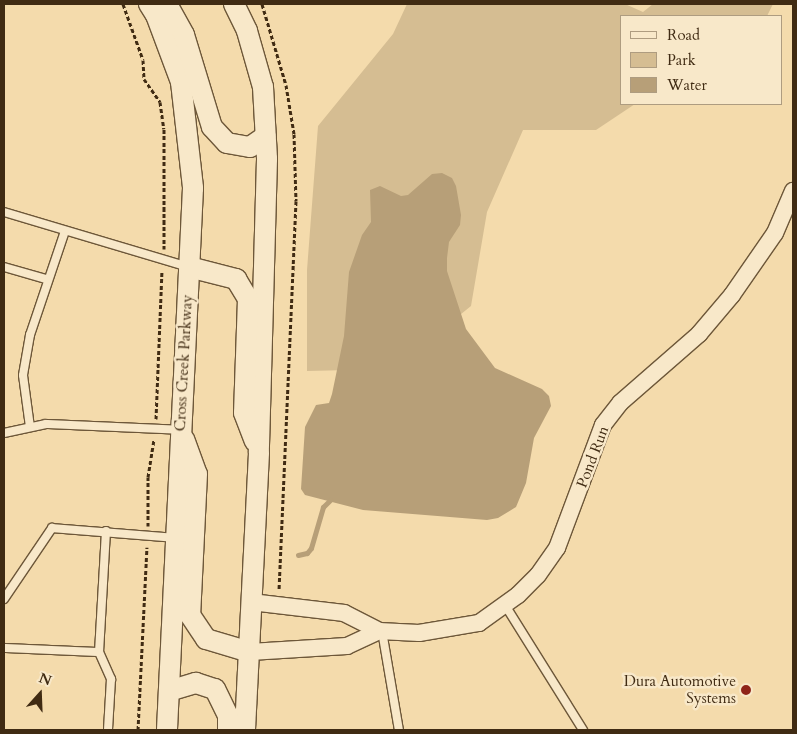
<!DOCTYPE html>
<html>
<head>
<meta charset="utf-8">
<style>
  body { margin:0 }
  #map { position:relative; width:797px; height:734px; overflow:hidden; background:#f4dbac; font-family:Cardo,serif }
  div>[style] { position:absolute }
  [style*='--x'] { left:calc(var(--x)*1px); top:calc(var(--y)*1px); width:calc(var(--w)*1px); rotate:calc(var(--a)*1deg) }
  .green>* { inset:0; background:#d5bd92 }
  .water>* { inset:0; background:#b79f78 }
  .stream>* { height:5px; margin:-2.5px; padding:0 2.5px; transform-origin:2.5px; border-radius:2.5px; background:#b79f78 }
  .path>* { height:3px; margin-top:-1.5px; transform-origin:0; background:repeating-linear-gradient(90deg,#402b13 0 4px,transparent 0 6.5px) }
  .roads { filter:drop-shadow(1px 0 #6d5739) drop-shadow(-1px 0 #6d5739) drop-shadow(0 1px #6d5739) drop-shadow(0 -1px #6d5739) }
  .service>* { height:8px; margin:-4px; padding:0 4px; transform-origin:4px; border-radius:4px; background:#f8e8c9 }
  .minor>* { height:16px; margin:-8px; padding:0 8px; transform-origin:8px; border-radius:8px; background:#f8e8c9 }
  .tertiary>* { height:20px; margin:-10px; padding:0 10px; transform-origin:10px; border-radius:10px; background:#f8e8c9 }
  .dots>* { width:14px; height:14px; translate:-50% -50%; box-sizing:border-box; border:2px solid #f8e8c9; border-radius:50% }
  span { translate:-50% -50%; white-space:nowrap; text-align:center; line-height:1.15; -webkit-text-stroke:5px #f8e8c9; paint-order:stroke }
  .street-label { font-size:15px; color:#402b13 }
  .poi-label { font-size:15px; color:#402b13 }
  .right { translate:-100% -50%; text-align:right }
  .frame { position:absolute; inset:0; border:5px solid #402b13; pointer-events:none }
  .legend { position:absolute; left:620px; top:15px; width:162px; height:90px; box-sizing:border-box; background:#f8e8c9; border:1px solid #ae9c80; margin:0; padding:6px 9px; list-style:none; font-size:15px; color:#402b13 }
  .legend li { display:flex; align-items:center; gap:10px; height:25px }
  .legend b { width:25px; border:1px solid #ae9c80 }
  .north { position:absolute; left:15px; top:669px; width:50px; height:50px; -webkit-text-stroke:4px #f8e8c9; paint-order:stroke; rotate:20deg; font-size:14px; font-weight:700; line-height:20px; text-align:center; color:#402b13 }
  .north::after { content:''; display:block; margin:auto; width:18px; height:22px; background:#402b13; clip-path:polygon(50% 0,100% 100%,50% 72%,0 100%) }
</style>
</head>
<body>
<div id="map">
  <div class="green">
    <i style="clip-path:polygon(407px 4px,625px 4px,643px 12px,653px 4px,773px 4px,767px 16px,621px 16px,621px 104px,635px 104px,596px 130px,523px 130px,487px 212px,471px 306px,393px 369px,307px 371px,307px 270px,318px 126px,393px 34px)"></i>
  </div>
  <div class="water">
    <i style="clip-path:polygon(442px 173px,452px 178px,456px 186px,461px 215px,460px 225px,449px 242px,447px 258px,447px 271px,466px 329px,495px 368px,542px 389px,549px 396px,551px 406px,534px 438px,526px 483px,516px 507px,498px 518px,487px 520px,363px 510px,305px 495px,301px 489px,305px 427px,316px 405px,329px 403px,332px 394px,344px 336px,349px 272px,362px 235px,371px 222px,370px 190px,380px 186px,401px 196px,408px 195px,432px 174px)"></i>
  </div>
  <div class="stream">
    <i style="--x:298;--y:555;--w:9;--a:-13"></i>
    <i style="--x:307;--y:553;--w:6;--a:-51"></i>
    <i style="--x:311;--y:548;--w:43;--a:-73.7"></i>
    <i style="--x:323;--y:507;--w:10;--a:-45"></i>
  </div>
  <div class="path">
    <i style="--x:123;--y:4;--w:59;--a:70.3"></i>
    <i style="--x:143;--y:60;--w:19;--a:87"></i>
    <i style="--x:144;--y:79;--w:28;--a:55"></i>
    <i style="--x:160;--y:102;--w:27;--a:82"></i>
    <i style="--x:164;--y:129;--w:120;--a:90"></i>
    <i style="--x:262;--y:4;--w:84;--a:73.5"></i>
    <i style="--x:286;--y:85;--w:50;--a:80.7"></i>
    <i style="--x:294;--y:134;--w:67;--a:88.3"></i>
    <i style="--x:296;--y:201;--w:389;--a:92.5"></i>
    <i style="--x:156;--y:419;--w:149;--a:-87.7"></i>
    <i style="--x:148;--y:526;--w:49;--a:-90"></i>
    <i style="--x:148;--y:477;--w:37;--a:-81"></i>
    <i style="--x:138;--y:730;--w:183;--a:-87.2"></i>
  </div>
  <div class="roads">
    <div class="service">
      <i style="--x:4;--y:212;--w:193;--a:16.6"></i>
      <i style="--x:4;--y:267;--w:44;--a:15.9"></i>
      <i style="--x:30;--y:427;--w:52;--a:-97.7"></i>
      <i style="--x:23;--y:375;--w:41;--a:-80.1"></i>
      <i style="--x:30;--y:335;--w:110;--a:-71.4"></i>
      <i style="--x:4;--y:433;--w:43;--a:-12.1"></i>
      <i style="--x:46;--y:424;--w:135;--a:2.5"></i>
      <i style="--x:106;--y:531;--w:121;--a:93.3"></i>
      <i style="--x:99;--y:652;--w:30;--a:66"></i>
      <i style="--x:111;--y:679;--w:51;--a:93.4"></i>
      <i style="--x:4;--y:599;--w:86;--a:-55.9"></i>
      <i style="--x:52;--y:528;--w:124;--a:4.6"></i>
      <i style="--x:505;--y:605;--w:147;--a:58"></i>
      <i style="--x:382;--y:631;--w:100;--a:80.3"></i>
      <i style="--x:4;--y:648;--w:95;--a:2.4"></i>
    </div>
    <div class="minor">
      <i style="--x:251;--y:602;--w:94;--a:6.7"></i>
      <i style="--x:344;--y:613;--w:39;--a:27"></i>
      <i style="--x:379;--y:631;--w:40;--a:2.9"></i>
      <i style="--x:419;--y:633;--w:61;--a:-9.5"></i>
      <i style="--x:479;--y:623;--w:48;--a:-35.7"></i>
      <i style="--x:518;--y:595;--w:28;--a:-45"></i>
      <i style="--x:538;--y:575;--w:33;--a:-55"></i>
      <i style="--x:557;--y:548;--w:131;--a:-69.5"></i>
      <i style="--x:603;--y:425;--w:28;--a:-52"></i>
      <i style="--x:620;--y:403;--w:105;--a:-41.1"></i>
      <i style="--x:699;--y:334;--w:51;--a:-49.8"></i>
      <i style="--x:732;--y:295;--w:75;--a:-55.3"></i>
      <i style="--x:775;--y:233;--w:46;--a:-66.8"></i>
      <i style="--x:250;--y:652;--w:97;--a:-3.5"></i>
      <i style="--x:347;--y:646;--w:35;--a:-25"></i>
    </div>
    <div class="tertiary">
      <i style="--x:149;--y:4;--w:13;--a:58"></i>
      <i style="--x:156;--y:15;--w:72;--a:69.5"></i>
      <i style="--x:181;--y:82;--w:107;--a:83.5"></i>
      <i style="--x:193;--y:188;--w:543;--a:92.75"></i>
      <i style="--x:167;--y:4;--w:35;--a:61"></i>
      <i style="--x:184;--y:35;--w:96;--a:73.1"></i>
      <i style="--x:212;--y:127;--w:22;--a:47"></i>
      <i style="--x:227;--y:143;--w:23;--a:10"></i>
      <i style="--x:250;--y:147;--w:19;--a:-35"></i>
      <i style="--x:234;--y:4;--w:30;--a:64"></i>
      <i style="--x:247;--y:31;--w:58;--a:74.1"></i>
      <i style="--x:263;--y:87;--w:72;--a:86.8"></i>
      <i style="--x:267;--y:159;--w:294;--a:91.6"></i>
      <i style="--x:259;--y:453;--w:277;--a:92.9"></i>
      <i style="--x:189;--y:267;--w:49;--a:14.3"></i>
      <i style="--x:236;--y:279;--w:23;--a:59"></i>
      <i style="--x:248;--y:299;--w:114;--a:92"></i>
      <i style="--x:244;--y:413;--w:30;--a:69"></i>
      <i style="--x:184;--y:439;--w:37;--a:70"></i>
      <i style="--x:197;--y:474;--w:141;--a:92.8"></i>
      <i style="--x:190;--y:615;--w:29;--a:56"></i>
      <i style="--x:206;--y:639;--w:46;--a:16.5"></i>
      <i style="--x:169;--y:691;--w:28;--a:-17"></i>
      <i style="--x:196;--y:683;--w:20;--a:18"></i>
      <i style="--x:215;--y:689;--w:30;--a:64"></i>
      <i style="--x:228;--y:716;--w:14;--a:90"></i>
    </div>
  </div>
  <div class="dots">
    <i style="left:746px;top:690px;background:#8f2418"></i>
  </div>
  <div class="street-label">
    <span style="left:184px;top:363px;rotate:-87deg">Cross Creek Parkway</span>
    <span style="left:593px;top:457px;rotate:-69deg">Pond Run</span>
  </div>
  <div class="poi-label">
    <span class="right" style="left:736px;top:690px">Dura Automotive<br>Systems</span>
  </div>
  <div class="frame"></div>
  <ul class="legend">
  <li><b style="height:6px;background:#f8e8c9"></b>Road</li>
  <li><b style="height:14px;background:#d5bd92"></b>Park</li>
  <li><b style="height:14px;background:#b79f78"></b>Water</li>
  </ul>
  <div class="north">N</div>
</div>
</body>
</html>
